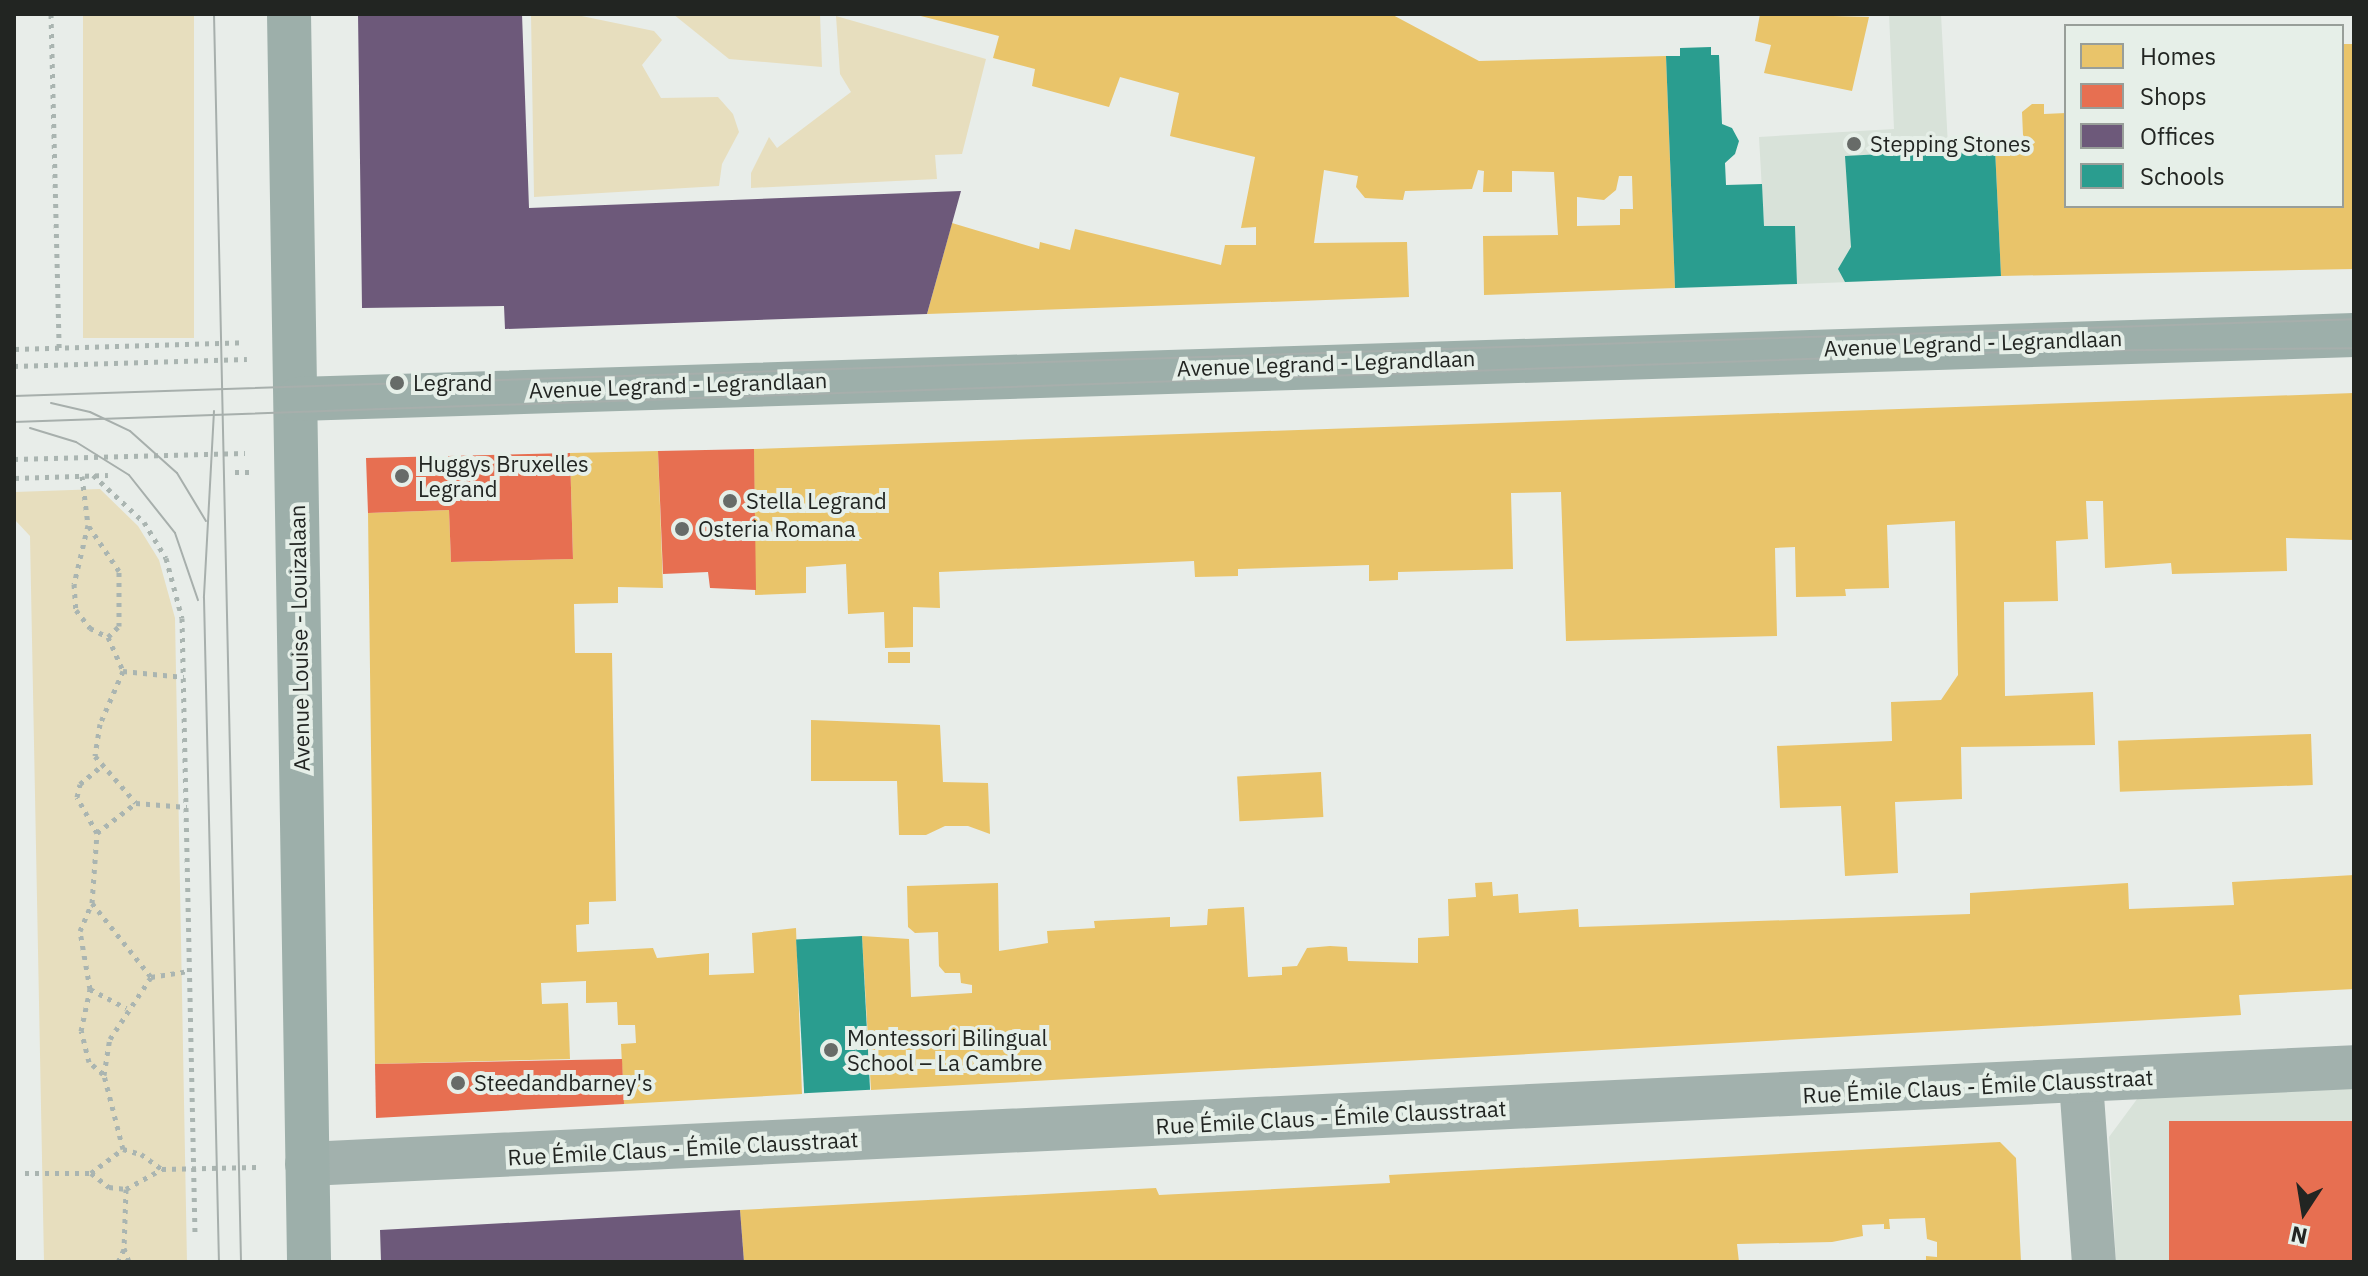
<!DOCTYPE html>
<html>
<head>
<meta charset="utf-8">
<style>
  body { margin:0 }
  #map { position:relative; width:2368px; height:1276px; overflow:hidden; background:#e8ede9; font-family:"IBM Plex Sans",sans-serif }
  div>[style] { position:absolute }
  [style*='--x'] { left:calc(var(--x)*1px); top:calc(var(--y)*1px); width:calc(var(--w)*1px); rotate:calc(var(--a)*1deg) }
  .built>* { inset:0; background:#d8e2d9 }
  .green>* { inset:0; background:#e7debe; transform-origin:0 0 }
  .homes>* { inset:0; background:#e9c46a; transform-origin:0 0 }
  .shops>* { inset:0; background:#e76f51; transform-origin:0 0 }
  .offices>* { inset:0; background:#6d597a }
  .schools>* { inset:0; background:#2a9d8f; transform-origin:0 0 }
  .path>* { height:5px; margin-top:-2.5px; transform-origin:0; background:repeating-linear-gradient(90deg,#aab5b1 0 4px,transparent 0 10px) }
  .minor>* { height:44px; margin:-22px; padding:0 22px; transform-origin:22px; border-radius:22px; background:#a2b1ad }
  .secondary>* { height:44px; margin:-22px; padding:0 22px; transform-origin:22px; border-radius:22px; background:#9dafaa }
  .tram>* { height:2px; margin:-1px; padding:0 1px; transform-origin:1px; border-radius:1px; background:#a7afac }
  .dots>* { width:22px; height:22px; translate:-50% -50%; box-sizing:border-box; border:4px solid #e6efe8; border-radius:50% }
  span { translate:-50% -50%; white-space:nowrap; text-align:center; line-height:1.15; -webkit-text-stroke:8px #e6efe8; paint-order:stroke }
  .poi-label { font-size:22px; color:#222522 }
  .left { translate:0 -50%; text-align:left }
  .street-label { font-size:22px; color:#222522 }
  .frame { position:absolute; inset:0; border:16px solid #222522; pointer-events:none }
  .legend { position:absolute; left:2064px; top:24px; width:280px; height:184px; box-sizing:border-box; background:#e6efe8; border:2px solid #989e99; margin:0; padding:10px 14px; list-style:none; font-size:24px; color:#222522 }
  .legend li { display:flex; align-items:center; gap:16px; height:40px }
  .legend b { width:40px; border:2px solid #989e99 }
  .north { position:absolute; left:2264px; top:1172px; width:80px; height:80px; -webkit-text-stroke:6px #e6efe8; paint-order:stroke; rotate:192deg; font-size:22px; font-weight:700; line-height:32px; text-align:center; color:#222522 }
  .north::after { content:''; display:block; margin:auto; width:28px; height:36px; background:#222522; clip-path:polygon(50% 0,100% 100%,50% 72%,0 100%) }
</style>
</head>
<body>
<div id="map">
  <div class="built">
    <i style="clip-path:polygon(1889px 14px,1941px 14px,1955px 278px,1797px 284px,1795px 226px,1764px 226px,1759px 137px,1894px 129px)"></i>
    <i style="clip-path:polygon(2354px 1080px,2354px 1262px,2116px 1262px,2109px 1137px,2140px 1095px)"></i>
  </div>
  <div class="green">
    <i style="left:83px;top:14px;width:111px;height:324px"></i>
    <i style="clip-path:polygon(531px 14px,572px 14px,654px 31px,662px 40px,642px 65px,661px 98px,718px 97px,733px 114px,739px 132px,722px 164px,719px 186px,534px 197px)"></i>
    <i style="clip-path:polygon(673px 14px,820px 14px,822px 67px,729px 59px)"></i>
    <i style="clip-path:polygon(836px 16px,986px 59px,962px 154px,935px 155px,937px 179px,751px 188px,751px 173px,769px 137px,777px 148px,851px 92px,840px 74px)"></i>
    <i style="clip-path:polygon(100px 489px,138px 526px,159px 560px,175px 618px,187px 1262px,44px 1262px,30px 536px,15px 520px,15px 492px)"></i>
  </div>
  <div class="homes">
    <i style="clip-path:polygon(evenodd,913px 14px,1391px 14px,1479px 61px,1666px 56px,1675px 288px,1484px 295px,1483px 236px,1558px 235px,1554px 172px,1512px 171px,1512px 192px,1483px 192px,1484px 171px,1478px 170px,1472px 189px,1405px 191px,1403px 200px,1365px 198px,1356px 187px,1358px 176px,1324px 170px,1314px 243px,1407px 242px,1409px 297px,927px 314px,952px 223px,1039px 249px,1040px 242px,1070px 250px,1075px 229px,1221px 265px,1225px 245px,1256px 245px,1256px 227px,1241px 228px,1255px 157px,1170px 136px,1179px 93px,1120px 77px,1109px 107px,1032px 86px,1035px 69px,993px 58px,999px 36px,913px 14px,1619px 176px,1632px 176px,1633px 209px,1620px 209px,1620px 225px,1577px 226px,1577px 197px,1604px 200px,1616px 190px,1619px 176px)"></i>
    <i style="clip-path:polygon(1760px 14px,1869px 17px,1852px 91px,1764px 73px,1771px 45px,1755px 41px)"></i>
    <i style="clip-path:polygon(2342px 44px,2353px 44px,2354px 269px,2001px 276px,1995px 148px,2032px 147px,2023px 135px,2022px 112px,2032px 104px,2044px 104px,2044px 114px,2066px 113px,2066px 206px,2342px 206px)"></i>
    <i style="clip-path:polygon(2354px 393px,2354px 540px,2286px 538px,2287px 571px,2172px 574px,2171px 563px,2105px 568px,2103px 501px,2086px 501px,2088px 539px,2056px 541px,2058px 601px,2004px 602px,2005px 696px,2093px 692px,2095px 745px,1961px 747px,1962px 799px,1895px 802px,1898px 873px,1845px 876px,1841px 806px,1780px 808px,1777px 746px,1892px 741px,1891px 702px,1941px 700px,1958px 675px,1955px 521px,1887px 525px,1889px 588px,1845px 589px,1846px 596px,1796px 597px,1795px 547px,1775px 548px,1777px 636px,1566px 641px,1561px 492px,1511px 493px,1513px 569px,1398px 572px,1398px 580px,1369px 581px,1369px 565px,1238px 569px,1238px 576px,1195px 577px,1194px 561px,939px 572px,940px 608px,913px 607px,913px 647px,885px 648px,884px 612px,848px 614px,846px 564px,806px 567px,806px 593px,755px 595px,754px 449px)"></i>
    <i style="clip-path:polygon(658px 451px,663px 588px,618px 587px,618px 603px,574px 604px,575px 653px,612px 653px,616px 901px,589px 902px,589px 924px,576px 925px,577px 952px,653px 948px,657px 958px,709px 953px,709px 975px,754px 973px,752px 933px,796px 928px,802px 1094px,624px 1104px,621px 1044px,636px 1043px,635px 1025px,618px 1025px,617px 1002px,586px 1003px,586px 981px,541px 983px,542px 1004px,568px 1003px,570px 1059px,375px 1064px,368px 513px,449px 510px,451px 562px,573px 559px,570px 453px)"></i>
    <i style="left:888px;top:652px;width:22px;height:11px"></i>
    <i style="clip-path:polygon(811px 720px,940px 725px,943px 782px,988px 783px,990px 834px,968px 826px,945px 826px,926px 835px,899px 835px,897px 781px,811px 781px)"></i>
    <i style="left:2311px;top:734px;width:51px;height:193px;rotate:88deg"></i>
    <i style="left:1321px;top:772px;width:45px;height:84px;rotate:87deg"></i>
    <i style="clip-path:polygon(2354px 875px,2354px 989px,2239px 995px,2241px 1015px,871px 1090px,862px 936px,909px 939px,911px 997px,972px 993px,972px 985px,961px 983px,960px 973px,945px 973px,939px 966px,938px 932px,915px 933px,908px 927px,907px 886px,998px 883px,999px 951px,1048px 943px,1047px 931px,1095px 928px,1094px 921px,1170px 917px,1170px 927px,1207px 925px,1208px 909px,1244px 907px,1248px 977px,1282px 975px,1282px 967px,1297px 966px,1307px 948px,1330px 946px,1347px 947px,1348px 961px,1418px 963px,1418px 938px,1449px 936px,1448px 899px,1476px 897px,1475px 883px,1492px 882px,1493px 896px,1518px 894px,1519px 913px,1578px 909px,1579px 927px,1970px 914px,1970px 893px,2128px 883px,2129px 909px,2234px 905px,2232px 882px)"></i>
    <i style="clip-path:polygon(2000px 1142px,2016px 1158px,2021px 1262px,1926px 1262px,1926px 1256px,1937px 1257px,1937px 1242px,1927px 1239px,1925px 1218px,1889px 1219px,1890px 1229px,1884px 1229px,1884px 1224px,1862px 1225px,1863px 1236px,1832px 1242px,1737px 1244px,1739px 1262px,744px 1262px,740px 1210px,1156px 1188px,1159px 1195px,1390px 1183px,1389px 1175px)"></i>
  </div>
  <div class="shops">
    <i style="clip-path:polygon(754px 449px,756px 590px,710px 588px,708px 572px,663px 574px,658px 451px)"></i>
    <i style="clip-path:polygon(570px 453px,573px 559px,451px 562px,449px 510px,368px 513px,366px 458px)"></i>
    <i style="clip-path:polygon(622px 1059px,624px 1104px,376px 1118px,375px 1064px)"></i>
    <i style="left:2354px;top:1121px;width:141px;height:185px;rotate:90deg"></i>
  </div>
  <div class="offices">
    <i style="clip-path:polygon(358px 14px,522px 14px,529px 208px,961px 191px,927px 314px,505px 329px,504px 306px,362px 308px)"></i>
    <i style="clip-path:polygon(740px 1210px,744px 1262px,381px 1262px,380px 1230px)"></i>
  </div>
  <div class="schools">
    <i style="clip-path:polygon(1711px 47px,1711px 55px,1719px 55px,1722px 124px,1732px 128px,1739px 141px,1735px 154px,1725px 163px,1726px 185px,1762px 184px,1764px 226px,1795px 226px,1797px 284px,1675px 288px,1666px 56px,1680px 56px,1680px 48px)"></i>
    <i style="clip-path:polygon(1995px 148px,2001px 276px,1845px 282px,1838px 269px,1851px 247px,1845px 156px)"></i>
    <i style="left:862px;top:936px;width:154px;height:66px;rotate:87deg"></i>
  </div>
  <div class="path">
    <i style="--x:51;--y:14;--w:334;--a:88.6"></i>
    <i style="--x:15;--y:349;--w:230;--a:-1.7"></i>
    <i style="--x:14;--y:366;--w:233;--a:-1.7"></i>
    <i style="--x:14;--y:459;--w:231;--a:-1.5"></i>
    <i style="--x:235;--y:472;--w:14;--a:0"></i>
    <i style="--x:93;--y:475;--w:69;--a:42.7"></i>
    <i style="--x:144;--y:522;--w:42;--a:58.6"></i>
    <i style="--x:166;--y:558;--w:62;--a:75.1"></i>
    <i style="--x:182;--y:618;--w:618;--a:88.79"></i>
    <i style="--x:82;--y:476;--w:49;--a:83"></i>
    <i style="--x:15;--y:478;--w:93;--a:-1.8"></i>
    <i style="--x:108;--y:637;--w:16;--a:-45"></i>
    <i style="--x:119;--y:626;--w:55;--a:-90"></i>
    <i style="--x:119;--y:571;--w:55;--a:-124"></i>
    <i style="--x:88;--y:525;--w:61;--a:103.3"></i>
    <i style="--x:74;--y:584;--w:26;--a:86"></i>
    <i style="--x:76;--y:610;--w:23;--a:52"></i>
    <i style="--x:90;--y:628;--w:20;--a:27"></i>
    <i style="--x:108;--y:637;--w:37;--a:66"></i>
    <i style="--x:123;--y:671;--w:61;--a:5.6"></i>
    <i style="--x:123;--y:671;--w:58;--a:113.5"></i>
    <i style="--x:100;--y:724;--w:32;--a:99"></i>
    <i style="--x:95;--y:756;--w:62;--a:48.9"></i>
    <i style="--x:97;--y:833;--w:41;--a:-119.1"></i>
    <i style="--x:77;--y:797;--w:13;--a:-77"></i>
    <i style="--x:80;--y:784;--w:26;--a:-40"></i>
    <i style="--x:92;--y:903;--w:95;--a:51.4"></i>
    <i style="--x:90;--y:989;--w:59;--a:-99.8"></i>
    <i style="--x:80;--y:931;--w:30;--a:-67"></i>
    <i style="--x:92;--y:903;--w:70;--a:-85.9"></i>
    <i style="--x:97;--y:833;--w:49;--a:-37.6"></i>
    <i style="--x:136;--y:803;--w:51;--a:4.5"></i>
    <i style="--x:103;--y:1074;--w:18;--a:-139"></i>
    <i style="--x:89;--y:1062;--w:32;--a:-104"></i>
    <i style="--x:81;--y:1031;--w:43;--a:-77.9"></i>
    <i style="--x:90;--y:989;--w:41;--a:27.8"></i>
    <i style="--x:123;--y:1149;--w:76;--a:-104.4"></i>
    <i style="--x:104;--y:1075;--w:36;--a:-81"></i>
    <i style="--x:110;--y:1039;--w:74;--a:-56.5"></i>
    <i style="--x:151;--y:977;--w:39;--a:-9"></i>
    <i style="--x:25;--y:1173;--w:66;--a:0"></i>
    <i style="--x:91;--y:1173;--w:23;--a:38"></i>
    <i style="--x:109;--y:1187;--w:17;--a:7"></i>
    <i style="--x:126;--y:1189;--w:41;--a:-29.1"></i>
    <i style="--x:162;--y:1169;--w:95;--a:-1.2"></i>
    <i style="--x:91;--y:1173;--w:40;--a:-37"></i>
    <i style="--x:123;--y:1149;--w:19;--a:16"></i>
    <i style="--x:141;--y:1154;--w:26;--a:36"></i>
    <i style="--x:126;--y:1189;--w:59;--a:91.9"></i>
    <i style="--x:124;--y:1248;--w:15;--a:70"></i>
    <i style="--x:118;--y:1262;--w:14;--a:-65"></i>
  </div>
  <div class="minor">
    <i style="--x:2081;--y:1082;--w:180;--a:85.9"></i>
    <i style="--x:307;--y:1164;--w:2049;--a:-2.71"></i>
  </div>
  <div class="secondary">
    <i style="--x:289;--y:14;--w:1248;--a:89.08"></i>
    <i style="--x:298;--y:399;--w:2057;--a:-1.78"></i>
  </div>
  <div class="tram">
    <i style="--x:214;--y:14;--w:1248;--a:88.76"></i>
    <i style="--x:14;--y:396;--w:2341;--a:-1.88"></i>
    <i style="--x:51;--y:403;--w:40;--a:13"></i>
    <i style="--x:90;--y:412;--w:44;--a:25.4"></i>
    <i style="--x:130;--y:431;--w:63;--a:41.8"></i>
    <i style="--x:177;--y:473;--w:56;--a:58.9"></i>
    <i style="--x:214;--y:411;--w:187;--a:93.1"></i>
    <i style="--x:204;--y:598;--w:664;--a:88.71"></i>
    <i style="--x:14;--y:422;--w:2027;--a:-2.01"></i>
    <i style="--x:2040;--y:351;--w:314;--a:-0.5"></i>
    <i style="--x:30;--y:428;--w:48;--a:16.9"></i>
    <i style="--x:76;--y:442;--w:62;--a:31.9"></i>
    <i style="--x:129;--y:475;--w:74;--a:51.6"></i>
    <i style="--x:175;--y:533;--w:71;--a:71.1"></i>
  </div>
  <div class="dots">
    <i style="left:1854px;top:144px;background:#676b68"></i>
    <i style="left:397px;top:383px;background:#676b68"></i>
    <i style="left:402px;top:476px;background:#676b68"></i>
    <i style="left:730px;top:501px;background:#676b68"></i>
    <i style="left:682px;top:529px;background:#676b68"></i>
    <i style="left:831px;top:1050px;background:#676b68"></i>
    <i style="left:458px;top:1083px;background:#676b68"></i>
  </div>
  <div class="poi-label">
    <span class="left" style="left:1870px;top:144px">Stepping Stones</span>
    <span class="left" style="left:413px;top:383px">Legrand</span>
    <span class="left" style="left:418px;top:476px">Huggys Bruxelles<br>Legrand</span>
    <span class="left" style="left:746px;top:501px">Stella Legrand</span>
    <span class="left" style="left:698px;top:529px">Osteria Romana</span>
    <span class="left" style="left:847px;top:1050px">Montessori Bilingual<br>School – La Cambre</span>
    <span class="left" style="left:474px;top:1083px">Steedandbarney's</span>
  </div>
  <div class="street-label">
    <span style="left:1973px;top:343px;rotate:-2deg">Avenue Legrand - Legrandlaan</span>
    <span style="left:1326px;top:363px;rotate:-2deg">Avenue Legrand - Legrandlaan</span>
    <span style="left:678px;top:385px;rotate:-2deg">Avenue Legrand - Legrandlaan</span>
    <span style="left:299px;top:638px;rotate:-91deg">Avenue Louise - Louizalaan</span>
    <span style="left:1978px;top:1086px;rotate:-3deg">Rue Émile Claus - Émile Clausstraat</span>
    <span style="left:1331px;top:1117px;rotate:-3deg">Rue Émile Claus - Émile Clausstraat</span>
    <span style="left:683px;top:1148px;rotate:-3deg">Rue Émile Claus - Émile Clausstraat</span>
  </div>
  <div class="frame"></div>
  <ul class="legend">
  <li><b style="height:22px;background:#e9c46a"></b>Homes</li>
  <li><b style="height:22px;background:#e76f51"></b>Shops</li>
  <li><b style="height:22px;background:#6d597a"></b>Offices</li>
  <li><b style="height:22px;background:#2a9d8f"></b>Schools</li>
  </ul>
  <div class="north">N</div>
</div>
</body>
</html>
